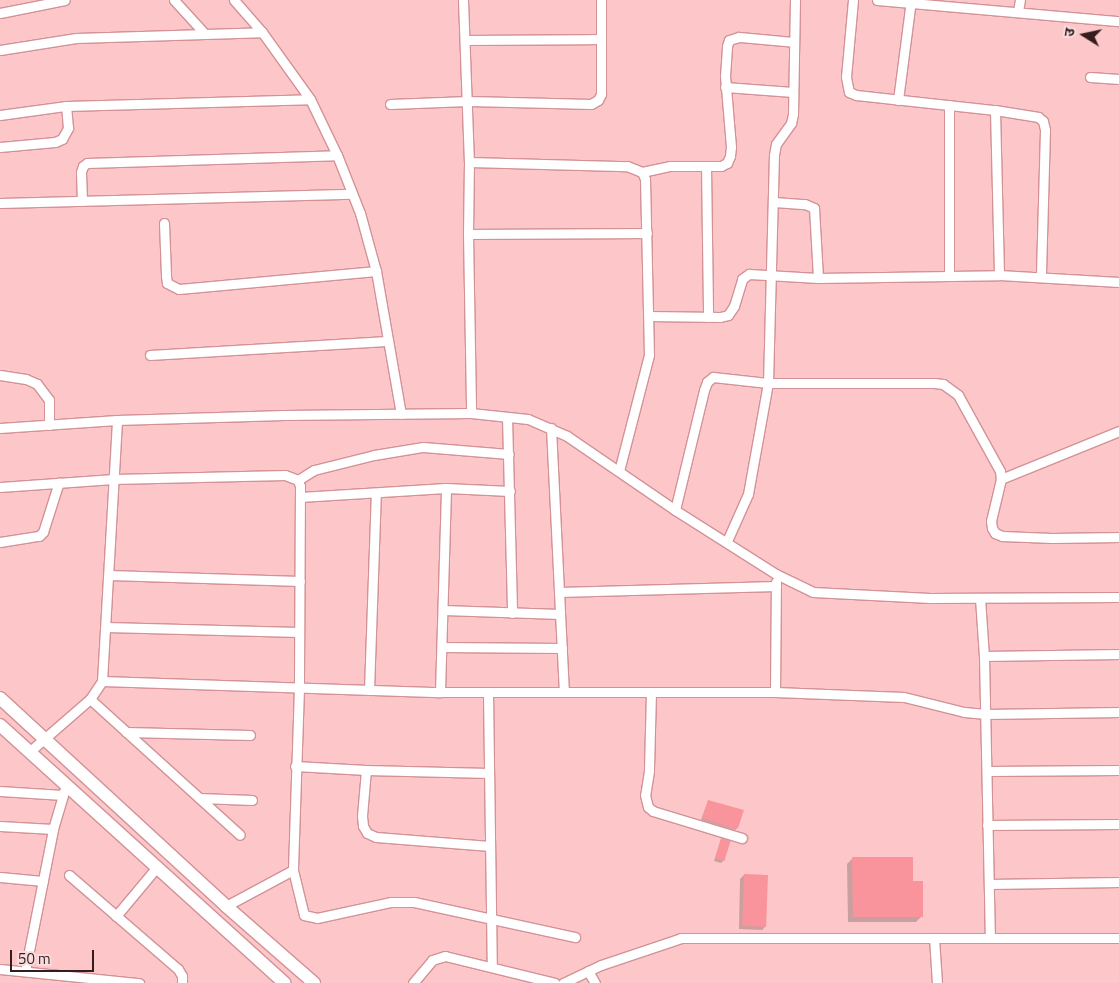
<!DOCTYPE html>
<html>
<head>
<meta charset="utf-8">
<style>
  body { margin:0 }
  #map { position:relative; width:1119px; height:983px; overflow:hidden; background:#fdc7c9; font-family:"Titillium Web","Noto Sans Devanagari",sans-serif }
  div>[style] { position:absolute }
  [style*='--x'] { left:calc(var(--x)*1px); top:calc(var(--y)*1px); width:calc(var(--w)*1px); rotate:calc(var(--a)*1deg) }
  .shadow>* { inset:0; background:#0003 }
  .building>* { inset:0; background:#fa949c; transform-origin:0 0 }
  .roads { filter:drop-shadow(1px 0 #d29296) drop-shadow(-1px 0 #d29296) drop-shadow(0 1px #d29296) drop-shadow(0 -1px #d29296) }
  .minor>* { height:9px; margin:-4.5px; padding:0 4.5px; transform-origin:4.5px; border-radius:4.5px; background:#fff }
  .secondary>* { height:12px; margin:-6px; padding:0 6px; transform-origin:6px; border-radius:6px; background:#fff }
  span { translate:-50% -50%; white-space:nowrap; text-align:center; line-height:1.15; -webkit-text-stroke:4px #f8dcdd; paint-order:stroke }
  .north { position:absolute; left:1059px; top:10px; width:50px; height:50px; -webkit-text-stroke:4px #f8dcdd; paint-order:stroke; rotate:280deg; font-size:14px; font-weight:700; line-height:20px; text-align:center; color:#351c1e }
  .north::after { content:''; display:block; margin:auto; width:18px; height:22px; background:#351c1e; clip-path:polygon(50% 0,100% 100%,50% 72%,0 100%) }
  .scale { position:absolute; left:10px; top:950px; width:84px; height:22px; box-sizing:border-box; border:2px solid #351c1e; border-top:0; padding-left:6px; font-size:15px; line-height:18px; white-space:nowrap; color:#351c1e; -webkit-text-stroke:4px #f8dcdd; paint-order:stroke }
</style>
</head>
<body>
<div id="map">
  <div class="shadow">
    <i style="clip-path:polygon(708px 801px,737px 828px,735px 830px,701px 820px)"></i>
    <i style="clip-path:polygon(722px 840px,724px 860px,721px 863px,714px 861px)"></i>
    <i style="clip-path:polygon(853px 858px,912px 882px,922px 916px,916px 922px,848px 922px,847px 864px)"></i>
    <i style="clip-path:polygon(744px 875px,766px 926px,762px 930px,739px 929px,740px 879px)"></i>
  </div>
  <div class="building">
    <i style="clip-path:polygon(708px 800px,744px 810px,738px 828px,734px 829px,702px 818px)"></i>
    <i style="left:721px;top:838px;width:10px;height:21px;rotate:17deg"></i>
    <i style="clip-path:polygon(852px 857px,913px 857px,913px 881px,923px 881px,923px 917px,853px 917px)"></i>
    <i style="left:744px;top:874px;width:24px;height:52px;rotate:2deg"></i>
  </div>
  <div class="roads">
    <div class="minor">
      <i style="--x:174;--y:0;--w:46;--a:47.6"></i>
      <i style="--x:234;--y:0;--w:43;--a:48.8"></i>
      <i style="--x:262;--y:32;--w:82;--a:54.4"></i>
      <i style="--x:310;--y:99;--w:62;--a:64.3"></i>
      <i style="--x:337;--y:155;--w:62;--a:68.4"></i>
      <i style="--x:360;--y:213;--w:60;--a:74.6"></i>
      <i style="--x:376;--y:271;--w:145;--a:80.1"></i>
      <i style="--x:463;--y:0;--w:162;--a:87.9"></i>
      <i style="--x:469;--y:162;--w:72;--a:90.8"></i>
      <i style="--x:468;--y:234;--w:179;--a:89"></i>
      <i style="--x:853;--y:0;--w:77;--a:95.2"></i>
      <i style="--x:846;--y:77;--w:15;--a:79"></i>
      <i style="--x:849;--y:92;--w:8;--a:23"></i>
      <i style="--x:856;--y:95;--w:140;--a:6.2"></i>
      <i style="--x:995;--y:110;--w:44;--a:9.2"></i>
      <i style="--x:1038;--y:117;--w:6;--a:39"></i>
      <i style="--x:1043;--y:121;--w:9;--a:77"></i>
      <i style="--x:1045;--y:130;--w:147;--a:91.6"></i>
      <i style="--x:877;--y:0;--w:243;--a:5"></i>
      <i style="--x:1018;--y:11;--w:11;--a:-80"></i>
      <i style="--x:0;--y:13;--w:66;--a:-11.3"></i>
      <i style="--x:465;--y:40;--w:136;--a:-0.4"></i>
      <i style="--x:0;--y:50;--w:77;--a:-9"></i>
      <i style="--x:76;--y:38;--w:186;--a:-1.8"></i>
      <i style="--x:1090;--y:77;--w:29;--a:4"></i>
      <i style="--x:725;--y:87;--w:68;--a:4.2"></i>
      <i style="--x:898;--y:100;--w:101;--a:-82.6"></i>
      <i style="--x:390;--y:104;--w:78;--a:-2.2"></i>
      <i style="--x:468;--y:101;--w:123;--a:1.4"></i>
      <i style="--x:591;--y:104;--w:8;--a:-30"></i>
      <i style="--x:598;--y:100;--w:7;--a:-63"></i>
      <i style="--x:601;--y:94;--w:94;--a:-90"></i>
      <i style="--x:949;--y:105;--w:171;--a:90"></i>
      <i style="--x:995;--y:110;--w:165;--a:88.6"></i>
      <i style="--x:0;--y:115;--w:67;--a:-7.8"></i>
      <i style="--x:66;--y:106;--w:244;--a:-1.6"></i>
      <i style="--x:0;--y:147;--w:55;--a:-5.2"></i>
      <i style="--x:55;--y:142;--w:8;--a:-23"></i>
      <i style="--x:62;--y:139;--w:13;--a:-61"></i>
      <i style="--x:68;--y:128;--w:22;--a:-95"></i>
      <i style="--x:469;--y:162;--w:158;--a:1.5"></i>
      <i style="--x:627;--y:166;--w:16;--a:22"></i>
      <i style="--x:642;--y:172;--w:8;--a:67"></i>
      <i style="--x:645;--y:179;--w:176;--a:88.7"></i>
      <i style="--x:649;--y:355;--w:120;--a:104.5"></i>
      <i style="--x:706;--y:166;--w:151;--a:89.2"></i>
      <i style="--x:642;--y:172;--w:29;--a:-12"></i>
      <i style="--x:670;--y:166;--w:51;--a:0"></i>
      <i style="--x:721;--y:166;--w:7;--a:-27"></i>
      <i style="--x:727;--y:163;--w:8;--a:-67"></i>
      <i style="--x:730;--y:156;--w:9;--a:-84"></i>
      <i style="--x:731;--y:147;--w:71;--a:-94.8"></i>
      <i style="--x:725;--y:76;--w:30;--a:-86"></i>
      <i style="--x:727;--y:46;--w:6;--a:-72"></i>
      <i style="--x:729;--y:40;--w:10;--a:-17"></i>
      <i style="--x:739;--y:37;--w:55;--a:5.2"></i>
      <i style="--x:82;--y:201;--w:29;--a:-92"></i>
      <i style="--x:81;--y:172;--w:6;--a:-72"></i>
      <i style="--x:83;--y:166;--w:5;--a:-37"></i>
      <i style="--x:87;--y:163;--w:250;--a:-1.8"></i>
      <i style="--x:774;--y:202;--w:31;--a:4"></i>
      <i style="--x:805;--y:204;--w:10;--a:24"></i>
      <i style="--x:814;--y:208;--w:70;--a:86.7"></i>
      <i style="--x:0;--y:203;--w:352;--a:-1.5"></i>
      <i style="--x:164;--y:223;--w:53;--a:87.8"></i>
      <i style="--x:166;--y:276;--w:7;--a:82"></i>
      <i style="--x:167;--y:283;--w:13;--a:27"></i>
      <i style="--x:179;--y:289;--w:198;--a:-5.2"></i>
      <i style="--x:468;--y:234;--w:179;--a:-0.3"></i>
      <i style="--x:649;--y:316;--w:71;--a:0.8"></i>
      <i style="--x:720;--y:317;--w:8;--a:-14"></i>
      <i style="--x:728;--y:315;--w:11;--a:-56"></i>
      <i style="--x:734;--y:306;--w:28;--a:-73"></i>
      <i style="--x:742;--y:279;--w:9;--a:-36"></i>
      <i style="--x:749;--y:274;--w:69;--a:3.3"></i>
      <i style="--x:818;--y:278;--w:181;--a:-0.9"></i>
      <i style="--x:999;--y:275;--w:120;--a:3.3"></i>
      <i style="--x:150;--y:355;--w:237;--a:-3.4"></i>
      <i style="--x:0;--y:375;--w:26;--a:9"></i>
      <i style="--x:26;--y:379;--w:12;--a:24"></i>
      <i style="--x:37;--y:384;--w:20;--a:53"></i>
      <i style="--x:49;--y:400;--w:25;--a:90"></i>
      <i style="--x:507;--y:417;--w:196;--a:88.5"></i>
      <i style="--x:0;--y:428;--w:117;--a:-3.9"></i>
      <i style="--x:117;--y:420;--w:167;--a:-1.7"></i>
      <i style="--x:284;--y:415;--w:187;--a:-0.6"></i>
      <i style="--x:471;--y:413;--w:57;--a:6"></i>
      <i style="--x:528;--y:419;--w:43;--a:23.6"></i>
      <i style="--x:567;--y:436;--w:131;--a:34.4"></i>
      <i style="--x:675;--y:510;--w:120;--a:32.4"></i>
      <i style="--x:776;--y:574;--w:41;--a:25.9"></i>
      <i style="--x:813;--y:592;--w:117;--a:2.9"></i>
      <i style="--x:930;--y:598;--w:189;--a:-0.3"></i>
      <i style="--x:551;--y:428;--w:264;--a:87.2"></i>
      <i style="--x:1001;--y:479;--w:127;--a:-22.1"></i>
      <i style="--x:298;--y:480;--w:19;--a:-32"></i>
      <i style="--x:314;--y:470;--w:62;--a:-14"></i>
      <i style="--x:374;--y:455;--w:50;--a:-9.3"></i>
      <i style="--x:423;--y:447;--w:86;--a:4.7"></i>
      <i style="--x:0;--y:487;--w:114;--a:-4"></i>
      <i style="--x:114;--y:479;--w:171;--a:-1.3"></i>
      <i style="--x:285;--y:475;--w:14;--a:21"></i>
      <i style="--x:298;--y:480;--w:6;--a:72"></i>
      <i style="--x:300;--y:486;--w:202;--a:90.3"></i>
      <i style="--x:299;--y:688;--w:182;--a:91.9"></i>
      <i style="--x:293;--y:870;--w:46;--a:76.3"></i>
      <i style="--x:304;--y:915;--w:13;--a:13"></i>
      <i style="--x:317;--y:918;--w:76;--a:-12.2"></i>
      <i style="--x:391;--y:902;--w:23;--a:0"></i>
      <i style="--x:414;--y:902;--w:165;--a:12.3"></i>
      <i style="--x:300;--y:497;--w:146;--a:-3.5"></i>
      <i style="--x:446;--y:488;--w:64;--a:2.7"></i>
      <i style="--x:675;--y:510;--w:123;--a:-76.4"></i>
      <i style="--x:704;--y:390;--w:9;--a:-69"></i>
      <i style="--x:707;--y:382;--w:8;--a:-40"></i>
      <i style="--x:713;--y:377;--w:55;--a:6.2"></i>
      <i style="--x:768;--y:383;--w:166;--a:0"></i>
      <i style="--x:934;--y:383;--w:9;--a:6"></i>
      <i style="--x:943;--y:384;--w:19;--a:36"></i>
      <i style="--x:958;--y:395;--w:87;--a:61.1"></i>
      <i style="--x:1000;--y:471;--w:8;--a:83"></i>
      <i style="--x:1001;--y:479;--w:43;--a:103.4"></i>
      <i style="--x:991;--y:521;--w:7;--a:82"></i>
      <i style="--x:992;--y:528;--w:6;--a:59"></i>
      <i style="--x:995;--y:533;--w:8;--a:23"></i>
      <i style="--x:1002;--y:536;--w:50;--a:2.3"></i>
      <i style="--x:1052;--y:538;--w:67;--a:-0.9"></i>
      <i style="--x:727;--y:541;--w:51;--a:-65.9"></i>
      <i style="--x:748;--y:494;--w:113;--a:-79.8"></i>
      <i style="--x:768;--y:383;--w:228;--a:-88.5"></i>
      <i style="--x:774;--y:155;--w:11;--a:-80"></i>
      <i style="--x:776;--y:144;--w:26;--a:-54"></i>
      <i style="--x:791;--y:123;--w:9;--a:-77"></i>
      <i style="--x:793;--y:114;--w:114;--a:-89"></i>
      <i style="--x:0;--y:542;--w:39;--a:-9"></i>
      <i style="--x:39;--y:536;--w:6;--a:-45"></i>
      <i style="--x:43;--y:532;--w:52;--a:-72.3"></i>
      <i style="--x:109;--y:575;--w:191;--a:1.8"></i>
      <i style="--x:559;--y:592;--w:217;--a:-1.6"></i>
      <i style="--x:980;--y:598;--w:58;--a:86.1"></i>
      <i style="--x:984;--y:656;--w:281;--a:88.8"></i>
      <i style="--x:443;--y:610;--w:117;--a:2"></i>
      <i style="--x:106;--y:627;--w:193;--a:1.5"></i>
      <i style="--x:442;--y:647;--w:120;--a:0.5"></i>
      <i style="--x:984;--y:656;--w:135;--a:-0.8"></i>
      <i style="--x:102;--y:681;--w:338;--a:1.9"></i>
      <i style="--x:440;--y:692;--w:335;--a:0"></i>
      <i style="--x:775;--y:692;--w:129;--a:2.2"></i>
      <i style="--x:904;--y:697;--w:62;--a:14"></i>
      <i style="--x:964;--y:712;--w:22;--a:5"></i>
      <i style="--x:986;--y:714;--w:133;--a:-0.9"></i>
      <i style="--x:369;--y:690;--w:197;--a:-88"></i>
      <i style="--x:440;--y:692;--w:204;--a:-88.3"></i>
      <i style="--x:651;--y:692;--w:79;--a:91.5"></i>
      <i style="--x:649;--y:771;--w:24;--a:99"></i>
      <i style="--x:645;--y:795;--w:12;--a:76"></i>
      <i style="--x:648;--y:807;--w:6;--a:39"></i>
      <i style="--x:653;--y:811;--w:93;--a:16.9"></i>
      <i style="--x:775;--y:692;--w:110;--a:-89.5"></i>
      <i style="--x:488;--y:693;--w:273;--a:89.2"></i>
      <i style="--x:90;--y:699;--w:202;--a:42.2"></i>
      <i style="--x:126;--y:732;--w:124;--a:1.4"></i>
      <i style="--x:29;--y:752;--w:81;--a:-41"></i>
      <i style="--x:90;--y:699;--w:22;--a:-56"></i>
      <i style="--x:102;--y:681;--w:261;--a:-86.7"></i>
      <i style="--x:295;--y:766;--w:71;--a:3.2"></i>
      <i style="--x:366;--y:770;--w:123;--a:1.4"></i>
      <i style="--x:366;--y:770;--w:46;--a:95"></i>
      <i style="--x:362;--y:816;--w:10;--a:84"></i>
      <i style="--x:363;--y:826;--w:8;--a:60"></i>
      <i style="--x:367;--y:833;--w:10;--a:24"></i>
      <i style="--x:376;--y:837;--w:114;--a:4.5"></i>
      <i style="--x:987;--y:771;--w:132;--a:-0.4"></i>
      <i style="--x:0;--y:791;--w:63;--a:3.6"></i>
      <i style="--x:199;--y:798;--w:53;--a:2.2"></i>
      <i style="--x:987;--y:825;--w:132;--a:-0.4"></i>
      <i style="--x:0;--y:826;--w:53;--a:3.2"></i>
      <i style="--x:69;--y:875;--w:144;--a:40.8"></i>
      <i style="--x:178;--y:969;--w:8;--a:60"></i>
      <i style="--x:182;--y:976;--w:7;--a:90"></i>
      <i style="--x:0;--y:877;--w:43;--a:5.3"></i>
      <i style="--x:989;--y:884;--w:130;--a:-0.9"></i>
      <i style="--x:226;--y:906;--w:76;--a:-28.2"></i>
      <i style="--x:116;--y:916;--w:64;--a:-50.1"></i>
      <i style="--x:934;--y:938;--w:45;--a:86.2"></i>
      <i style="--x:0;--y:969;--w:140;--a:5.8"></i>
      <i style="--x:25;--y:971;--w:145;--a:-78.8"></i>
      <i style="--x:53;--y:829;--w:46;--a:-73.5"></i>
      <i style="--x:588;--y:971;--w:14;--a:60"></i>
      <i style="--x:413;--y:983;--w:30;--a:-50"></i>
      <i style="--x:432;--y:960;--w:14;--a:-17"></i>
      <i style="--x:445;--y:956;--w:113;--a:13.8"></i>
      <i style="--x:563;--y:983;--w:42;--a:-25.3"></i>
      <i style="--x:601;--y:965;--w:84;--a:-18.6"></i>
      <i style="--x:681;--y:938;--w:438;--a:0"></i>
    </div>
    <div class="secondary">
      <i style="--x:0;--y:698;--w:307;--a:42.6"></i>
      <i style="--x:226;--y:906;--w:117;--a:41.2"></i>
      <i style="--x:0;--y:725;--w:384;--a:42.2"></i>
    </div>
  </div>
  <div class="north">उ</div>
  <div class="scale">50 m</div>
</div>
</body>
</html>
